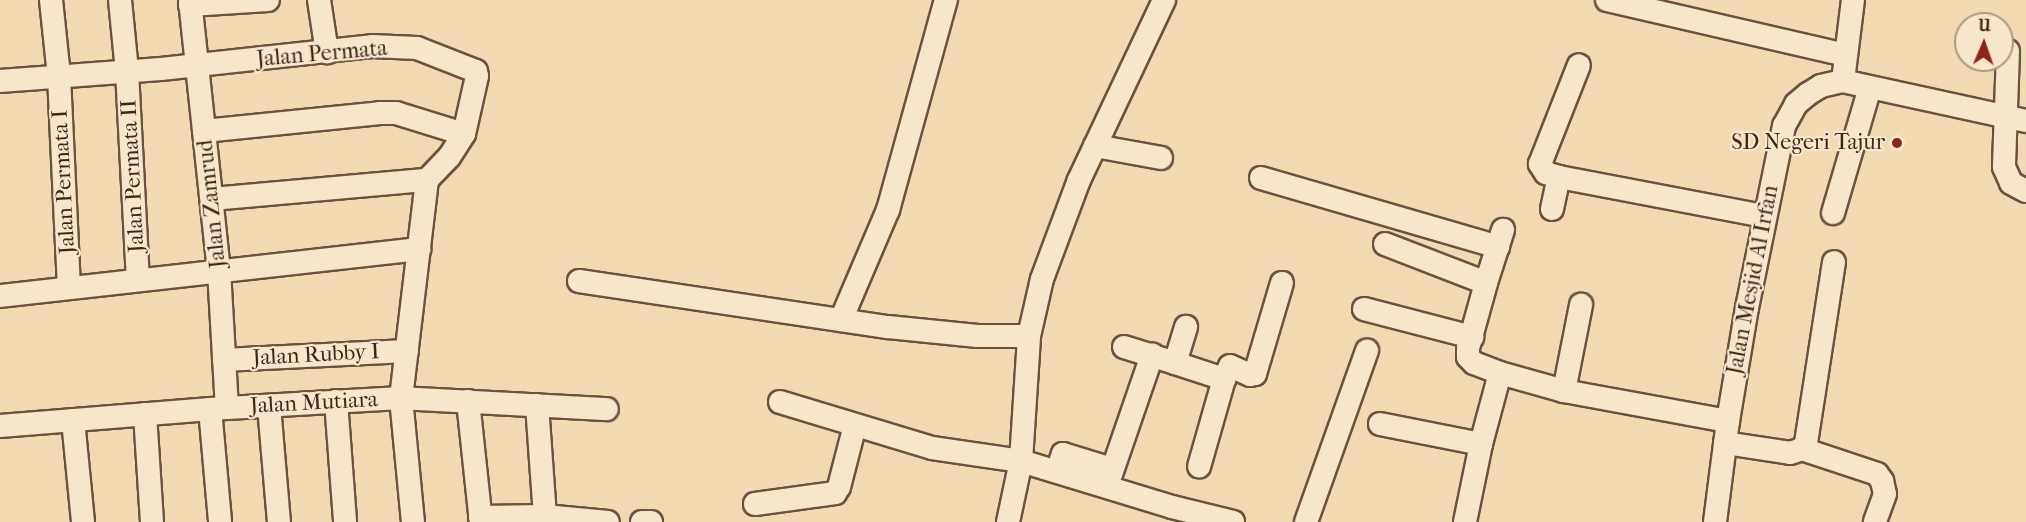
<!DOCTYPE html>
<html>
<head>
<meta charset="utf-8">
<style>
  body { margin:0 }
  #map { position:relative; width:2026px; height:522px; overflow:hidden; background:#f1d9b1; font-family:"IM FELL French Canon",serif }
  div>[style] { position:absolute }
  [style*='--x'] { left:calc(var(--x)*1px); top:calc(var(--y)*1px); width:calc(var(--w)*1px); rotate:calc(var(--a)*1deg) }
  .roads { filter:drop-shadow(2px 0 #69533f) drop-shadow(-2px 0 #69533f) drop-shadow(0 2px #69533f) drop-shadow(0 -2px #69533f) }
  .minor>* { height:22px; margin:-11px; padding:0 11px; transform-origin:11px; border-radius:11px; background:#f6e6cc }
  .dots>* { width:16px; height:16px; translate:-50% -50%; box-sizing:border-box; border:3px solid #f6e6cc; border-radius:50% }
  span { translate:-50% -50%; white-space:nowrap; text-align:center; line-height:1.15; -webkit-text-stroke:4.5px #f6e6cc; paint-order:stroke }
  .street-label { font-size:22px; color:#3c2619 }
  .poi-label { font-size:22px; color:#3c2619 }
  .right { translate:-100% -50%; text-align:right }
  .north { position:absolute; left:1954px; top:12px; width:60px; height:60px; box-sizing:border-box; background:#f6e6cc; border:2px solid #ac9984; border-radius:50%; rotate:2deg; font-size:16px; font-weight:700; line-height:24px; text-align:center; color:#3c2619 }
  .north::after { content:''; display:block; margin:auto; width:21px; height:27px; background:#8f2418; clip-path:polygon(50% 0,100% 100%,50% 72%,0 100%) }
</style>
</head>
<body>
<div id="map">
  <div class="roads">
    <div class="minor">
      <i style="--x:51;--y:0;--w:76;--a:84"></i>
      <i style="--x:59;--y:76;--w:212;--a:87.3"></i>
      <i style="--x:120;--y:0;--w:71;--a:84.4"></i>
      <i style="--x:127;--y:71;--w:209;--a:87"></i>
      <i style="--x:190;--y:0;--w:272;--a:83.9"></i>
      <i style="--x:219;--y:270;--w:138;--a:86.7"></i>
      <i style="--x:319;--y:0;--w:53;--a:81.3"></i>
      <i style="--x:1607;--y:0;--w:245;--a:13"></i>
      <i style="--x:190;--y:5;--w:78;--a:-3.7"></i>
      <i style="--x:2008;--y:51;--w:116;--a:92"></i>
      <i style="--x:2004;--y:167;--w:17;--a:66"></i>
      <i style="--x:2011;--y:183;--w:17;--a:28"></i>
      <i style="--x:0;--y:81;--w:161;--a:-4.3"></i>
      <i style="--x:161;--y:69;--w:212;--a:-6.2"></i>
      <i style="--x:372;--y:46;--w:45;--a:2.5"></i>
      <i style="--x:417;--y:48;--w:63;--a:21.3"></i>
      <i style="--x:476;--y:71;--w:5;--a:79"></i>
      <i style="--x:477;--y:76;--w:59;--a:102.6"></i>
      <i style="--x:464;--y:134;--w:27;--a:123"></i>
      <i style="--x:449;--y:157;--w:32;--a:134"></i>
      <i style="--x:427;--y:180;--w:220;--a:96.8"></i>
      <i style="--x:401;--y:398;--w:125;--a:84.5"></i>
      <i style="--x:1843;--y:81;--w:187;--a:12.3"></i>
      <i style="--x:204;--y:131;--w:177;--a:-5.8"></i>
      <i style="--x:380;--y:113;--w:16;--a:0"></i>
      <i style="--x:396;--y:113;--w:71;--a:17.2"></i>
      <i style="--x:1095;--y:146;--w:67;--a:10.3"></i>
      <i style="--x:1559;--y:177;--w:14;--a:-163"></i>
      <i style="--x:1546;--y:173;--w:11;--a:-124"></i>
      <i style="--x:1540;--y:164;--w:106;--a:-68.5"></i>
      <i style="--x:1261;--y:178;--w:247;--a:16.2"></i>
      <i style="--x:212;--y:199;--w:216;--a:-5.1"></i>
      <i style="--x:1552;--y:209;--w:33;--a:-78"></i>
      <i style="--x:1559;--y:177;--w:209;--a:10.8"></i>
      <i style="--x:1833;--y:213;--w:131;--a:-73.6"></i>
      <i style="--x:1385;--y:244;--w:108;--a:21.1"></i>
      <i style="--x:579;--y:281;--w:312;--a:8.5"></i>
      <i style="--x:888;--y:327;--w:90;--a:5.7"></i>
      <i style="--x:978;--y:336;--w:51;--a:0"></i>
      <i style="--x:0;--y:296;--w:422;--a:-6.4"></i>
      <i style="--x:1364;--y:309;--w:112;--a:14.5"></i>
      <i style="--x:841;--y:320;--w:120;--a:-66.9"></i>
      <i style="--x:888;--y:210;--w:218;--a:-74.6"></i>
      <i style="--x:1124;--y:347;--w:53;--a:17.4"></i>
      <i style="--x:1175;--y:363;--w:38;--a:-73"></i>
      <i style="--x:224;--y:360;--w:183;--a:-2.8"></i>
      <i style="--x:1175;--y:363;--w:52;--a:18.1"></i>
      <i style="--x:1224;--y:379;--w:91;--a:105.9"></i>
      <i style="--x:1500;--y:373;--w:66;--a:15.7"></i>
      <i style="--x:1564;--y:391;--w:167;--a:10.4"></i>
      <i style="--x:1224;--y:379;--w:14;--a:-65"></i>
      <i style="--x:1230;--y:366;--w:22;--a:24"></i>
      <i style="--x:1250;--y:375;--w:5;--a:-11"></i>
      <i style="--x:1255;--y:374;--w:95;--a:-73.5"></i>
      <i style="--x:1564;--y:391;--w:88;--a:-78.8"></i>
      <i style="--x:336;--y:401;--w:121;--a:85.7"></i>
      <i style="--x:468;--y:401;--w:122;--a:83.9"></i>
      <i style="--x:780;--y:402;--w:159;--a:16.8"></i>
      <i style="--x:932;--y:448;--w:90;--a:8.3"></i>
      <i style="--x:1021;--y:461;--w:158;--a:16.9"></i>
      <i style="--x:1172;--y:507;--w:63;--a:13.8"></i>
      <i style="--x:537;--y:405;--w:111;--a:85.9"></i>
      <i style="--x:269;--y:406;--w:116;--a:85.1"></i>
      <i style="--x:210;--y:409;--w:113;--a:84.9"></i>
      <i style="--x:145;--y:414;--w:108;--a:86.3"></i>
      <i style="--x:73;--y:420;--w:102;--a:84.4"></i>
      <i style="--x:1380;--y:424;--w:103;--a:11.2"></i>
      <i style="--x:0;--y:426;--w:211;--a:-4.6"></i>
      <i style="--x:210;--y:409;--w:191;--a:-3.3"></i>
      <i style="--x:401;--y:398;--w:206;--a:3.1"></i>
      <i style="--x:1725;--y:443;--w:66;--a:8.7"></i>
      <i style="--x:1790;--y:453;--w:13;--a:-18"></i>
      <i style="--x:1802;--y:449;--w:7;--a:-56"></i>
      <i style="--x:1806;--y:443;--w:183;--a:-81.2"></i>
      <i style="--x:1802;--y:449;--w:79;--a:18.4"></i>
      <i style="--x:1877;--y:474;--w:9;--a:54"></i>
      <i style="--x:1882;--y:481;--w:13;--a:77"></i>
      <i style="--x:1885;--y:494;--w:30;--a:110"></i>
      <i style="--x:1057;--y:471;--w:18;--a:-71"></i>
      <i style="--x:1063;--y:454;--w:51;--a:17"></i>
      <i style="--x:1107;--y:486;--w:139;--a:-71"></i>
      <i style="--x:755;--y:504;--w:81;--a:-7.8"></i>
      <i style="--x:835;--y:493;--w:7;--a:-56"></i>
      <i style="--x:839;--y:487;--w:64;--a:-75.5"></i>
      <i style="--x:480;--y:517;--w:65;--a:-0.9"></i>
      <i style="--x:545;--y:516;--w:63;--a:5.4"></i>
      <i style="--x:642;--y:522;--w:9;--a:0"></i>
      <i style="--x:1008;--y:522;--w:62;--a:-78"></i>
      <i style="--x:1021;--y:461;--w:125;--a:-86.3"></i>
      <i style="--x:1029;--y:336;--w:58;--a:-77.2"></i>
      <i style="--x:1042;--y:279;--w:106;--a:-69.5"></i>
      <i style="--x:1079;--y:180;--w:199;--a:-64.7"></i>
      <i style="--x:1306;--y:522;--w:182;--a:-70.4"></i>
      <i style="--x:1465;--y:522;--w:80;--a:-78.4"></i>
      <i style="--x:1481;--y:444;--w:73;--a:-75"></i>
      <i style="--x:1500;--y:373;--w:28;--a:-159"></i>
      <i style="--x:1474;--y:363;--w:8;--a:-135"></i>
      <i style="--x:1468;--y:357;--w:9;--a:-90"></i>
      <i style="--x:1468;--y:348;--w:67;--a:-74.5"></i>
      <i style="--x:1486;--y:283;--w:56;--a:-72.2"></i>
      <i style="--x:1715;--y:522;--w:102;--a:-82.7"></i>
      <i style="--x:1728;--y:421;--w:115;--a:-80.5"></i>
      <i style="--x:1747;--y:308;--w:186;--a:-78.5"></i>
      <i style="--x:1784;--y:126;--w:25;--a:-61"></i>
      <i style="--x:1796;--y:104;--w:16;--a:-40"></i>
      <i style="--x:1808;--y:94;--w:15;--a:-32"></i>
      <i style="--x:1821;--y:86;--w:23;--a:-13"></i>
      <i style="--x:1843;--y:81;--w:82;--a:-83"></i>
    </div>
  </div>
  <div class="dots">
    <i style="left:1897px;top:143px;background:#8f2418"></i>
  </div>
  <div class="street-label">
    <span style="left:322px;top:54px;rotate:-5deg">Jalan Permata</span>
    <span style="left:133px;top:176px;rotate:-93deg">Jalan Permata II</span>
    <span style="left:64px;top:182px;rotate:-93deg">Jalan Permata I</span>
    <span style="left:212px;top:204px;rotate:-96deg">Jalan Zamrud</span>
    <span style="left:1753px;top:280px;rotate:-79deg">Jalan Mesjid Al Irfan</span>
    <span style="left:316px;top:355px;rotate:-3deg">Jalan Rubby I</span>
    <span style="left:314px;top:403px;rotate:-3deg">Jalan Mutiara</span>
  </div>
  <div class="poi-label">
    <span class="right" style="left:1885px;top:143px">SD Negeri Tajur</span>
  </div>
  <div class="north">U</div>
</div>
</body>
</html>
